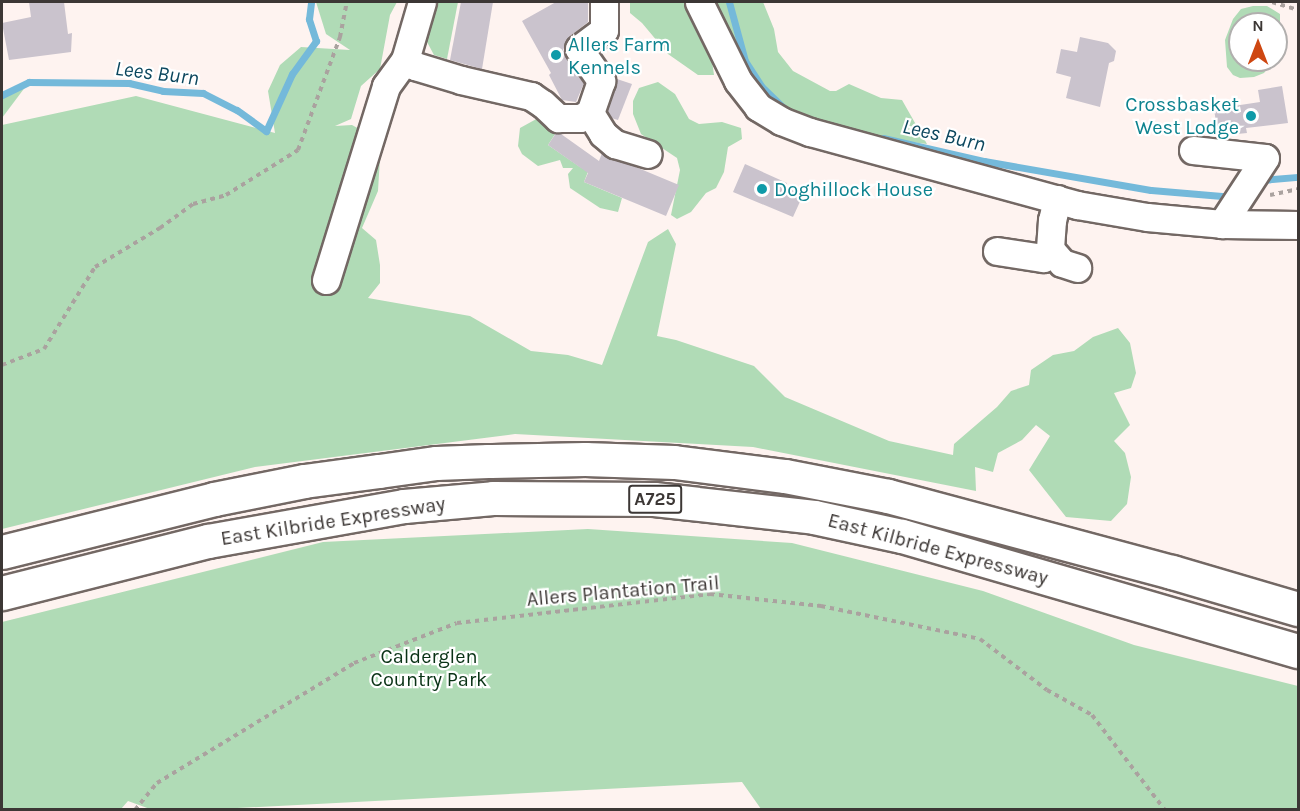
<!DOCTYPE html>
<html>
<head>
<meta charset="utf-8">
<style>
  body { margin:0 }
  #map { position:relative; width:1300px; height:811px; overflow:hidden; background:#fef3f0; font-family:Karla,sans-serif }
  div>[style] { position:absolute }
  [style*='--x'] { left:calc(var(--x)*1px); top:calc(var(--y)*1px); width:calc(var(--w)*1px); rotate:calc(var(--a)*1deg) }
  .green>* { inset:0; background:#b0dbb6 }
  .stream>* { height:7px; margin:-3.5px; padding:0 3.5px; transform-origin:3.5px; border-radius:3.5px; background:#74b9da }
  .building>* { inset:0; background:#cac3cd }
  .path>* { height:4px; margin-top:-2px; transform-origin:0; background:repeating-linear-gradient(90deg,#aaa29f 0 4.5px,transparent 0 9px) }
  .roads { filter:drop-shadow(2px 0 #736864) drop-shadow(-2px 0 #736864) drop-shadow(0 2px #736864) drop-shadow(0 -2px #736864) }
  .minor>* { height:27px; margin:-13.5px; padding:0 13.5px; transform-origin:13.5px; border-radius:13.5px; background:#fff }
  .highway>* { height:33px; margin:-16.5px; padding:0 16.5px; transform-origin:16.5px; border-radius:16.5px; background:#fff }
  .dots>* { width:16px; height:16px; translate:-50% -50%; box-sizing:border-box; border:3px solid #fff; border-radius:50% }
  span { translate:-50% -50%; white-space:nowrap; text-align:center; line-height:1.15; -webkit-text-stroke:4.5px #fff; paint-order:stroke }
  .shield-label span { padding:2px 4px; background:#fff; border:2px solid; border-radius:4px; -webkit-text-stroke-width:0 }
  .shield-label { font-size:18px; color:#3c3735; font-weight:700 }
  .culture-label { font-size:20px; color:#0d838f }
  .left { translate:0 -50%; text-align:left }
  .right { translate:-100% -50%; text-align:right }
  .street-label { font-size:20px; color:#3c3735 }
  .park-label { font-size:20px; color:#093215 }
  .water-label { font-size:21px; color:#0c475e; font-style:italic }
  .frame { position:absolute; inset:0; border:3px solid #3c3735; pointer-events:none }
  .north { position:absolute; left:1228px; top:12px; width:60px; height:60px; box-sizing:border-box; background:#fff; border:2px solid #b1afae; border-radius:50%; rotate:0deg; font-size:16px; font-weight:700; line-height:24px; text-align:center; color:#3c3735 }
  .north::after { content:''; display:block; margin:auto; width:21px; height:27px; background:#ce4711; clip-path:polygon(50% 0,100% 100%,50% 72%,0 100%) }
</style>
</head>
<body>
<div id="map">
  <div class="green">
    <i style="clip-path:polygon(316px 2px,397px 2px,390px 15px,380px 69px,361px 86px,351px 119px,335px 126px,352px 125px,381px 141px,378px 191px,362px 228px,376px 240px,380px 265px,380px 283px,368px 298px,470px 316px,531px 351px,568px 355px,602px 365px,648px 242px,668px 229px,676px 244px,657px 336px,676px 340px,754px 366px,785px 397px,889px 441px,953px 455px,954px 444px,997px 407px,1011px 391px,1029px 385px,1031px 370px,1053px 355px,1074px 351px,1093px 337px,1118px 328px,1130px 343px,1136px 373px,1131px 388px,1114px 393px,1130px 425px,1114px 441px,1125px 453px,1131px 477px,1127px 504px,1111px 521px,1066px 517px,1029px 470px,1050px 436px,1036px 425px,1022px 440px,998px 453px,993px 472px,975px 467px,976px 491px,753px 447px,515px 434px,255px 467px,2px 529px,2px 125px,136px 96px,275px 133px,268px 91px,280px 65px,301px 47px,350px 50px,326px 34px)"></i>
    <i style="clip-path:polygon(439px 2px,458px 2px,447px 59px,434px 55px,426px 40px,430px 15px)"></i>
    <i style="clip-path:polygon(630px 2px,763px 2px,774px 29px,778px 52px,793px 71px,830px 91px,836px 91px,849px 84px,881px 98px,902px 100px,927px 144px,838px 133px,808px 124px,763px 94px,745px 61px,719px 25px,705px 25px,703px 42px,712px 61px,714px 75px,698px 75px,668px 54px,642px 23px,630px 13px)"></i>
    <i style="clip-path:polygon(1253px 6px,1267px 6px,1280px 14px,1280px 44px,1276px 53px,1276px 24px,1240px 24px,1240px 60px,1274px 60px,1264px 73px,1254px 77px,1240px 78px,1233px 75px,1227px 67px,1225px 40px,1233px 19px,1241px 9px)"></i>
    <i style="clip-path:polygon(29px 82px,2px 118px,2px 95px)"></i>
    <i style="clip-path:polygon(658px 82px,675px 94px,689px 119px,699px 124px,722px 122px,741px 128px,742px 139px,728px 147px,724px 172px,716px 188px,706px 193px,691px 212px,677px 219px,671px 215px,680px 170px,677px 158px,641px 134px,633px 114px,633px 101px,639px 88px)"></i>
    <i style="clip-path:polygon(540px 117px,557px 131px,548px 145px,580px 167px,589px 169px,584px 182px,622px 198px,618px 212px,600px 208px,570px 188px,568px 174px,573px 168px,563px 168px,560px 160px,538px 166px,522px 154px,518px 146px,520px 128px)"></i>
    <i style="clip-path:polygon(588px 529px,792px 543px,983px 591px,1134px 645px,1298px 686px,1298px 809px,761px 809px,742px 782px,218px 809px,150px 809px,128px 801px,121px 809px,2px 809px,2px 622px,323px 542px)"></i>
  </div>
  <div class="stream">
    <i style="--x:729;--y:2;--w:61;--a:74.8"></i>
    <i style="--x:745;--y:61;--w:30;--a:57"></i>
    <i style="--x:761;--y:86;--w:32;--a:44"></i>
    <i style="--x:2;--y:95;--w:30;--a:-26"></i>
    <i style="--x:29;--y:82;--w:100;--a:0.6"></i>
    <i style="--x:129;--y:83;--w:35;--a:13"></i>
    <i style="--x:163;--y:91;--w:40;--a:2.9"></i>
    <i style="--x:203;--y:93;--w:38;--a:27"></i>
    <i style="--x:237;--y:110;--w:36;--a:36"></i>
    <i style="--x:266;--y:131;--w:63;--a:-65.5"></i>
    <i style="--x:292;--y:74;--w:41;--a:-54"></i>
    <i style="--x:316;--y:41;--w:23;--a:-108"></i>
    <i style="--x:309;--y:19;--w:17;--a:-83"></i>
    <i style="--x:883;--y:138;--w:104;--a:12.8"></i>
    <i style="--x:984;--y:161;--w:169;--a:9.9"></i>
    <i style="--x:1151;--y:190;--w:71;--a:4.8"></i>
    <i style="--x:1262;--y:180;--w:36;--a:-5"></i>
  </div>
  <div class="building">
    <i style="clip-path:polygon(29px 2px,64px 2px,68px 34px,72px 33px,71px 52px,9px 60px,2px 23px,31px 17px)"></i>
    <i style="clip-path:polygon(461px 2px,493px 2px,482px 69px,450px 60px)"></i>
    <i style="clip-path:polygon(556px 2px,588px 2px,588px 22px,569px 37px,563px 50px,584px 83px,576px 102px,562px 100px,549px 75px,551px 73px,522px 21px)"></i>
    <i style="clip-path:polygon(1080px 37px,1108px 43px,1116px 51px,1114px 61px,1109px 63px,1100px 107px,1066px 98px,1071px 77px,1056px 73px,1061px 49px,1077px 52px)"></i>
    <i style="clip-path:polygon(617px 79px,632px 84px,618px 120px,611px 118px,607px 111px)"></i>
    <i style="clip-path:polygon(1282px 86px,1288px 123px,1246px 128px,1247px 133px,1218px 136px,1214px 109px,1260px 102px,1258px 90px)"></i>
    <i style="clip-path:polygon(556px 133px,561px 134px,599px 161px,602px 153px,679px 185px,666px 216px,584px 182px,588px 173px,548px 145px)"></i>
    <i style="clip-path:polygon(745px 164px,787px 183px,786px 187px,803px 195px,793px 217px,733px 192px)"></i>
  </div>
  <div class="path">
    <i style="--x:1272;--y:2;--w:27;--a:17"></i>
    <i style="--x:1270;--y:195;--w:29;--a:-12"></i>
    <i style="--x:2;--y:365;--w:45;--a:-20.9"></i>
    <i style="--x:44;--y:349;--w:97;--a:-58.1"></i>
    <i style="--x:95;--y:267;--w:76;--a:-31"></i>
    <i style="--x:160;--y:228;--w:41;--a:-36"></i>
    <i style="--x:193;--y:204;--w:34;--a:-15"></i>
    <i style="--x:226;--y:195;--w:85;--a:-32"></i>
    <i style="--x:298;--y:150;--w:121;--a:-69.6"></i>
    <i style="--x:340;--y:37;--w:36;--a:-79"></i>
    <i style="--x:135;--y:810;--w:35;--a:-51"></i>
    <i style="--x:157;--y:783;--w:231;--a:-31.3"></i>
    <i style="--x:354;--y:663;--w:110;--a:-21.2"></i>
    <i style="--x:457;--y:623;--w:255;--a:-6.5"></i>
    <i style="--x:710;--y:594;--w:112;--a:6.2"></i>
    <i style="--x:821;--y:606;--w:162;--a:11.7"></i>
    <i style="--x:980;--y:639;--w:84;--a:37.3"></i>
    <i style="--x:1047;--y:690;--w:51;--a:29.1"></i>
    <i style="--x:1092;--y:715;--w:120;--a:52.5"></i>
  </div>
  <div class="roads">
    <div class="minor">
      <i style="--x:604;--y:2;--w:28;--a:90"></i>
      <i style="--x:604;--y:30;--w:31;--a:143"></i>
      <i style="--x:579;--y:49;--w:39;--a:55"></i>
      <i style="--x:601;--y:81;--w:34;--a:109"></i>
      <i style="--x:590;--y:113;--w:25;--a:58"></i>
      <i style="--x:603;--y:134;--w:16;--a:40"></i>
      <i style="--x:615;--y:144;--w:34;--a:17"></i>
      <i style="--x:699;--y:2;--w:88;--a:63.7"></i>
      <i style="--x:738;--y:81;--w:33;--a:52"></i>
      <i style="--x:758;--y:107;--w:27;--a:31"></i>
      <i style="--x:781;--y:121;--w:31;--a:21"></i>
      <i style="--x:810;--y:132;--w:277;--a:15.3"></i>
      <i style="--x:1077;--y:205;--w:71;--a:9.7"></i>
      <i style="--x:1147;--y:217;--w:75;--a:5.3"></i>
      <i style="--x:1222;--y:224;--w:76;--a:0.8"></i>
      <i style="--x:405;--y:60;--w:60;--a:-73.7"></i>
      <i style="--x:1193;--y:150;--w:72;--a:6.3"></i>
      <i style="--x:1265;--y:158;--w:79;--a:123.1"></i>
      <i style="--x:1057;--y:199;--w:22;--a:103"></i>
      <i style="--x:1052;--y:220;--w:29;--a:94"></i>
      <i style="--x:1050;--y:249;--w:18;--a:49"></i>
      <i style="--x:1062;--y:263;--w:16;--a:18"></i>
      <i style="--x:997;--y:251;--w:47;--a:8.7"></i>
      <i style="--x:1043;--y:258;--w:11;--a:-52"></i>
      <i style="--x:326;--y:280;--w:203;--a:-72.8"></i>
      <i style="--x:386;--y:86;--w:32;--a:-54"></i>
      <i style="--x:405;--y:60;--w:12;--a:31"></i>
      <i style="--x:415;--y:66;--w:48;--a:16.9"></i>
      <i style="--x:461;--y:80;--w:72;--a:12.9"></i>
      <i style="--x:531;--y:96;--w:14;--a:34"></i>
      <i style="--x:543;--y:104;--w:21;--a:43"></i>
      <i style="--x:558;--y:118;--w:22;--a:0"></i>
      <i style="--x:580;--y:118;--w:11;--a:-27"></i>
    </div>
    <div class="highway">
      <i style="--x:2;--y:552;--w:219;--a:-14"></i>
      <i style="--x:214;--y:499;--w:92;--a:-11.3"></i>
      <i style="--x:304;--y:481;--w:76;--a:-7.6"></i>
      <i style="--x:379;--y:471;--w:58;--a:-8"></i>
      <i style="--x:436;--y:463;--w:52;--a:-2.2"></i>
      <i style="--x:488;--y:461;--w:97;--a:-1.2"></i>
      <i style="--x:585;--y:459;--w:89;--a:1.9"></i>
      <i style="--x:674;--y:462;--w:112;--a:7.2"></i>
      <i style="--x:785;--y:476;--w:105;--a:11"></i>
      <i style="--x:888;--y:496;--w:294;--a:15"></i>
      <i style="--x:1172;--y:572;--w:131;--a:16.4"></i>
      <i style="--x:2;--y:593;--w:212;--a:-14.2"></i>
      <i style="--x:208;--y:541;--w:199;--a:-10.1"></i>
      <i style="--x:404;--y:506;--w:89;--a:-5.1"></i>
      <i style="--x:493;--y:498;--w:161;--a:0.4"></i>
      <i style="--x:654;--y:499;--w:161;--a:6.4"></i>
      <i style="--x:814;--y:517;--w:90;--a:12.2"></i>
      <i style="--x:902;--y:536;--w:412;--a:16.2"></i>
    </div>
  </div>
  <div class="dots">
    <i style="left:556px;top:55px;background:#0f9aa8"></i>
    <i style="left:1251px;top:116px;background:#0f9aa8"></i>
    <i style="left:762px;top:189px;background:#0f9aa8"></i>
  </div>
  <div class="shield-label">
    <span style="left:655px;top:499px">A725</span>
  </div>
  <div class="culture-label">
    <span class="left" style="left:568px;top:56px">Allers Farm<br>Kennels</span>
    <span class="right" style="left:1239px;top:116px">Crossbasket<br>West Lodge</span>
    <span class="left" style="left:774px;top:189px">Doghillock House</span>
  </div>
  <div class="street-label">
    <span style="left:333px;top:521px;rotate:-9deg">East Kilbride Expressway</span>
    <span style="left:938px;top:549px;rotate:15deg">East Kilbride Expressway</span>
    <span style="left:623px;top:591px;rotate:-5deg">Allers Plantation Trail</span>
  </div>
  <div class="park-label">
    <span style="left:429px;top:668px">Calderglen<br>Country Park</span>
  </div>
  <div class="water-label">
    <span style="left:157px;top:73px;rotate:7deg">Lees Burn</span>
    <span style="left:944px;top:135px;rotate:13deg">Lees Burn</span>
  </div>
  <div class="frame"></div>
  <div class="north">N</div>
</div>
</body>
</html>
